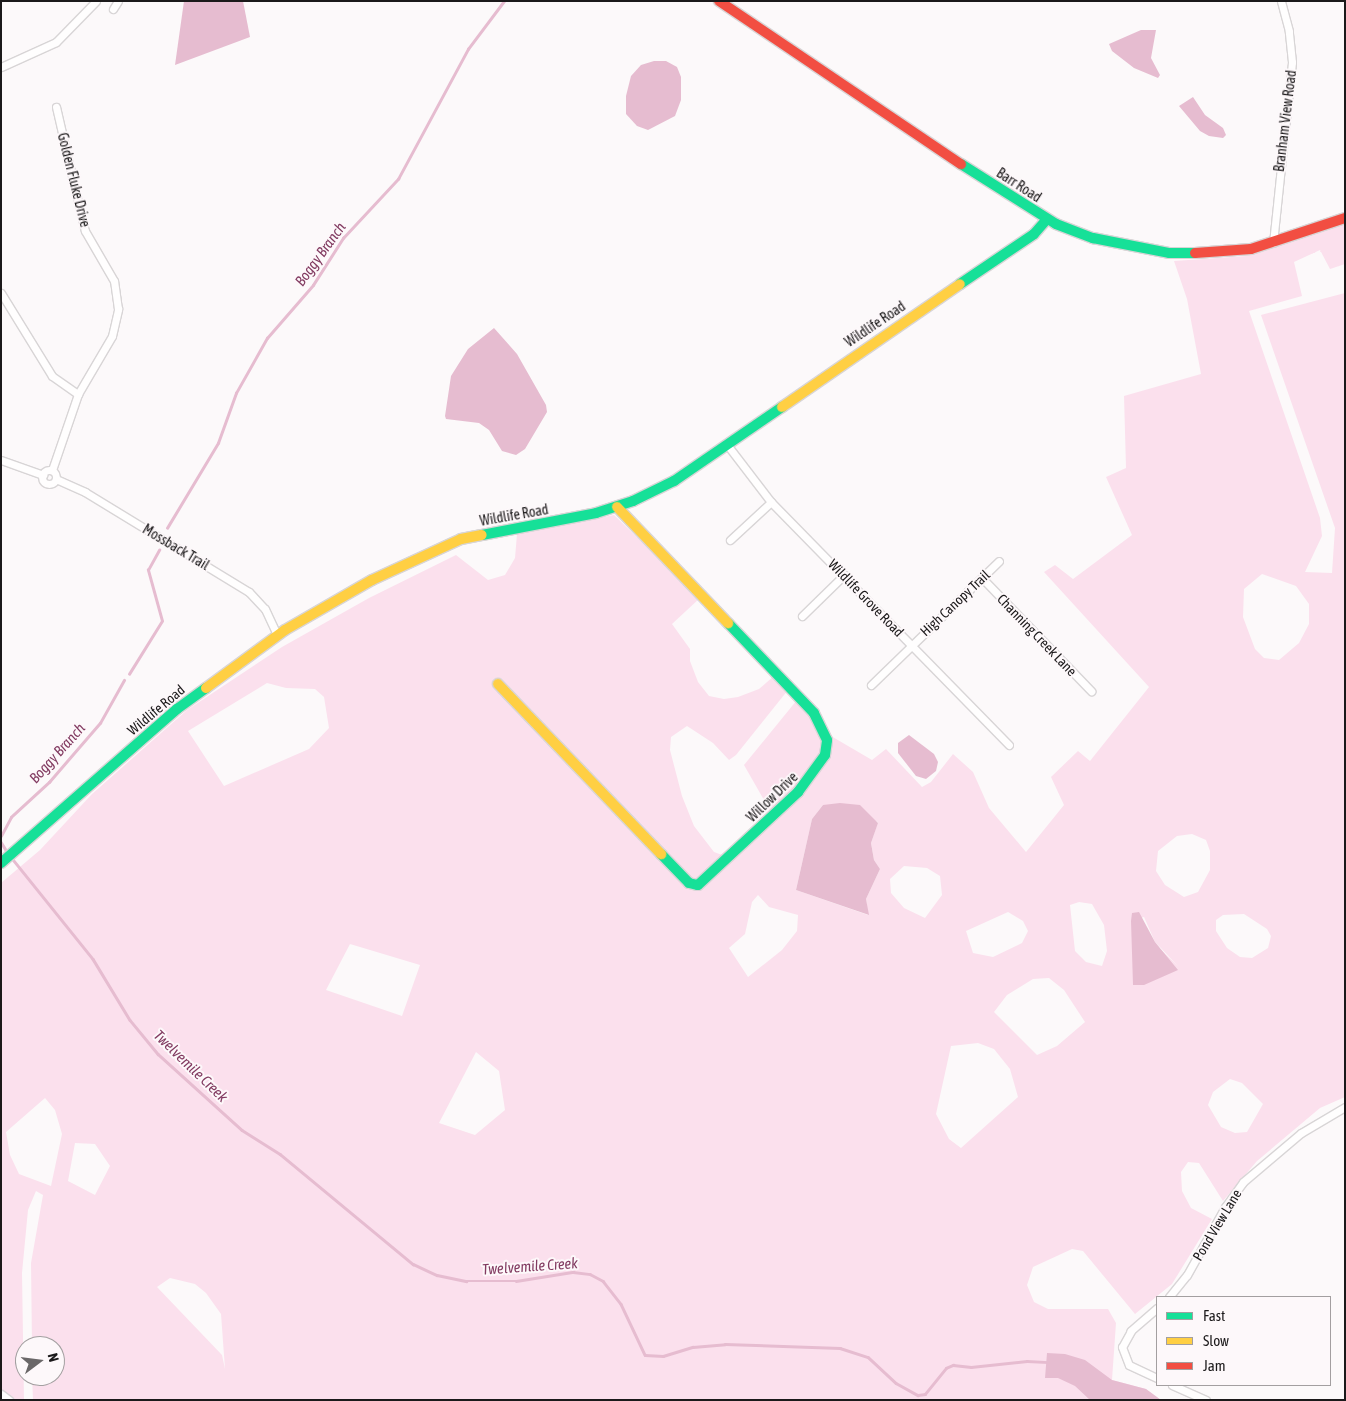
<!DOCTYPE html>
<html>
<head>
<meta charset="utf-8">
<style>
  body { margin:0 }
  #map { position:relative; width:1346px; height:1401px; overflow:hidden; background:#fcf9fa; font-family:"Asap Condensed",sans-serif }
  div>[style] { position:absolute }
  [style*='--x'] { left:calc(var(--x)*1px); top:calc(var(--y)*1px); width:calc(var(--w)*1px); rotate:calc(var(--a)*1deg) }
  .green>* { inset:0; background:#fbe0ed }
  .water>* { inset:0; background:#e6bcd0 }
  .stream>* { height:2.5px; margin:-1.25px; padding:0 1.25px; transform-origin:1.25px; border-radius:1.25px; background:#e6bcd0 }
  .roads { filter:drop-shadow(1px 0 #d8d5d6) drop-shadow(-1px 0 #d8d5d6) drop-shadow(0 1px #d8d5d6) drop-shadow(0 -1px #d8d5d6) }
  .street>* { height:7px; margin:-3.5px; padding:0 3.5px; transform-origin:3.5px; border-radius:3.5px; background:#fffefe }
  .street>.ring { margin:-3.5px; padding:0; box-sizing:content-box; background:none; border:7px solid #fffefe; border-radius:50% }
  .fast>* { height:10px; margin:-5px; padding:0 5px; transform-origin:5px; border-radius:5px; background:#16e098 }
  .slow>* { height:10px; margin:-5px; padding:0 5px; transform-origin:5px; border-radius:5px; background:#ffcf43 }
  .jam>* { height:10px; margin:-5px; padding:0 5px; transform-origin:5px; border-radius:5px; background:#f24e42 }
  span { translate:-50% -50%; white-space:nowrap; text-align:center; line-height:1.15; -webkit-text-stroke:4px #fdf8fa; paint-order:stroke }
  .street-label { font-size:14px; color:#1b191a }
  .water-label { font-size:15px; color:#823b61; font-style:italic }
  .frame { position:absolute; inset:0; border:2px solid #1b191a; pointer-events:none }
  .legend { position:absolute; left:1156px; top:1296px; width:175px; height:90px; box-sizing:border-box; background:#fdf8fa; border:1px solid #a39fa0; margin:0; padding:6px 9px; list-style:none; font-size:15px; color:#1b191a }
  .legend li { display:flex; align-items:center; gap:10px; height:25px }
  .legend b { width:25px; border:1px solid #a39fa0 }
  .north { position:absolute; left:15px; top:1336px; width:50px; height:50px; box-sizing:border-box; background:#fdf8fa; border:1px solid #a39fa0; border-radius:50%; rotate:75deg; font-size:14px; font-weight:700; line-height:20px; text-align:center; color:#1b191a }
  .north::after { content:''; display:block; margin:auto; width:18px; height:22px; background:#6a6768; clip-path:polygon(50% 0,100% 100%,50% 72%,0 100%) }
</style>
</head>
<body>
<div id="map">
  <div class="green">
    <i style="clip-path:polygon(evenodd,1345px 224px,1345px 264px,1330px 269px,1320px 250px,1294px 262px,1302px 296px,1249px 311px,1320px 518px,1322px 536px,1305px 572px,1332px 573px,1335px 528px,1261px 315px,1345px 293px,1345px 1097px,1320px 1108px,1257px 1161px,1223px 1201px,1199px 1163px,1188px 1162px,1181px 1172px,1182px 1191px,1191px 1208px,1212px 1219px,1172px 1284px,1135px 1314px,1083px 1251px,1072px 1249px,1033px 1267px,1027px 1285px,1034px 1302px,1048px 1309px,1108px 1309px,1116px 1323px,1112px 1380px,1146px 1389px,1161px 1400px,33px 1400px,32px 1376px,55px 1376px,55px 1346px,32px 1346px,31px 1263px,43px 1195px,36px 1191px,28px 1210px,22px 1273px,24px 1400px,13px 1400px,1px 1392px,1px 883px,40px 850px,92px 794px,187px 710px,282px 647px,369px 598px,456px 555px,488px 580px,505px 575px,515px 558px,517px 534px,614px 515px,700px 598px,672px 624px,690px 649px,690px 661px,698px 682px,709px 696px,724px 699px,738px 697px,759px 689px,775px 675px,788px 690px,736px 755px,729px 760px,713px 743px,687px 726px,671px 737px,670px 750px,682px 796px,694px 826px,714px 852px,725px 856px,776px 821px,744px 765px,797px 700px,831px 736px,872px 760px,886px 749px,922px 787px,931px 782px,953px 754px,973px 772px,989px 808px,1026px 852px,1064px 805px,1051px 777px,1078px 751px,1090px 761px,1149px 687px,1044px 572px,1055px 565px,1073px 579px,1132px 535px,1106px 477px,1126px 468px,1124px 396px,1201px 374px,1187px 299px,1174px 261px,1246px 256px,1345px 224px,1262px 574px,1296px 586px,1309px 604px,1309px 624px,1299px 643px,1279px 660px,1264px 658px,1255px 649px,1243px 617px,1244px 589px,1262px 574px,1345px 224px,267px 683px,286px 688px,315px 689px,324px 697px,329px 728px,309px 749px,224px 786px,188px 731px,267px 683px,1345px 224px,823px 805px,878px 822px,871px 843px,874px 860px,880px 869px,866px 899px,868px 915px,796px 890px,812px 819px,823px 805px,1345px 224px,1192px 834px,1206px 840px,1210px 851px,1210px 870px,1198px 892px,1184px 897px,1165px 885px,1156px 871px,1158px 851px,1177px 836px,1192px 834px,1345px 224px,904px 866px,927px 868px,940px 876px,942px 895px,925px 918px,904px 908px,891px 893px,890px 879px,904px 866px,1345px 224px,758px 895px,769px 907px,798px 915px,797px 931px,782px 950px,748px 977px,729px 948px,745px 934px,752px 902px,758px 895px,1345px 224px,1079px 902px,1092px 904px,1104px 925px,1107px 951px,1102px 966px,1086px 962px,1075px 951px,1070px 905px,1079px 902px,1345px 224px,1008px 912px,1023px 921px,1028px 931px,1022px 943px,993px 957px,973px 953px,966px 931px,1008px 912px,1345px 224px,1244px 914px,1267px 929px,1271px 936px,1268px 948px,1252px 958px,1240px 957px,1227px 948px,1216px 931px,1216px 920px,1223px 915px,1244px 914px,1345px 224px,1144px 917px,1155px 942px,1178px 966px,1131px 921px,1144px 917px,1345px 224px,350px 944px,420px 965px,402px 1016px,326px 990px,350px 944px,1345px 224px,1049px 978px,1064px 990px,1085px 1022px,1057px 1046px,1037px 1055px,994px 1012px,1007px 995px,1033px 979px,1049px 978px,1345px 224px,978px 1043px,994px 1049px,1010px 1069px,1018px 1097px,961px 1148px,949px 1139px,936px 1114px,951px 1046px,978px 1043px,1345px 224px,476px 1052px,499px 1071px,505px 1110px,475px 1135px,439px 1123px,476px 1052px,1345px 224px,1230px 1079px,1242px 1083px,1263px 1104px,1247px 1132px,1235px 1133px,1221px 1127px,1208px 1105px,1213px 1092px,1230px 1079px,1345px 224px,45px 1098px,55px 1110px,62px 1134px,51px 1186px,19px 1174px,10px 1155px,6px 1132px,45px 1098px,1345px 224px,75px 1143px,95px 1144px,110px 1166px,95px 1195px,68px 1181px,75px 1143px,1345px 224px,170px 1278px,195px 1284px,206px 1293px,221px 1314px,225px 1369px,222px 1355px,157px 1287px,170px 1278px)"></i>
  </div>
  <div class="water">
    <i style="clip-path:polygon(184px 1px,243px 1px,250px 37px,175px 65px)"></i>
    <i style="clip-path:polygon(1141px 30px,1156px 30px,1151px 58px,1160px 75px,1158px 78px,1134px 68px,1112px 51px,1109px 44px)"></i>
    <i style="clip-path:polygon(654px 61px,666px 61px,677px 67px,681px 77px,681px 100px,675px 116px,648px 130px,637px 126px,626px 114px,626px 96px,631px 76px,641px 65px)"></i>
    <i style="clip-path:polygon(1193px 97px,1205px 115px,1223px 128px,1226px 135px,1223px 138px,1209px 136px,1200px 131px,1179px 106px)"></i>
    <i style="clip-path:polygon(494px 328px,517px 354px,546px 405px,547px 412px,525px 449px,516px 455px,502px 451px,489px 430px,479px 423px,446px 419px,445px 416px,451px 376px,468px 349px)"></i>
    <i style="clip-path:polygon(909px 735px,934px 754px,938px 762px,936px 771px,926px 779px,916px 776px,898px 753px,898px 743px)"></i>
    <i style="clip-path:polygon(840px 803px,860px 805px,878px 823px,871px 843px,874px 860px,880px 869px,866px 899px,869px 915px,796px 890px,812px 819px,823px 805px)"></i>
    <i style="clip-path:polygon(1139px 912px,1155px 942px,1178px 970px,1144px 985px,1133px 985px,1131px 921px,1132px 913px)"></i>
    <i style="clip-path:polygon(1047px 1353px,1065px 1354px,1085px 1360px,1112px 1380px,1146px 1389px,1161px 1400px,1090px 1400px,1075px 1386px,1058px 1378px,1045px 1378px)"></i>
  </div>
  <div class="stream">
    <i style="--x:167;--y:528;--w:99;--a:-59"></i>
    <i style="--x:218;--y:443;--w:53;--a:-70.2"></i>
    <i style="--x:236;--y:393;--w:63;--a:-60.6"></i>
    <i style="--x:267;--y:338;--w:70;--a:-49"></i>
    <i style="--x:313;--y:285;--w:56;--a:-57.4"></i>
    <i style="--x:343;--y:238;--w:81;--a:-47"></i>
    <i style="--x:398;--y:179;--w:148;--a:-61.7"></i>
    <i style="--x:468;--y:49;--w:60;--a:-53.1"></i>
    <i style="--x:129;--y:674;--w:62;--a:-58.1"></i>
    <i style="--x:162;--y:621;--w:53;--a:-105.4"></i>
    <i style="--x:148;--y:570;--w:23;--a:-61"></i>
    <i style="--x:1;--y:836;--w:21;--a:-62"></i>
    <i style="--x:11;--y:817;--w:52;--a:-42.6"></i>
    <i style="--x:49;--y:782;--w:78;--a:-49.2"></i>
    <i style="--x:100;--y:723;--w:49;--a:-60.8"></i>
    <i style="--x:1;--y:842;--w:13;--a:58"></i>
    <i style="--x:11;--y:857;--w:131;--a:51.2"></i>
    <i style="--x:93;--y:959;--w:71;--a:58.8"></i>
    <i style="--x:130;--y:1020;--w:44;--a:50.5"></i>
    <i style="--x:158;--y:1054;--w:113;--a:42.1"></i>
    <i style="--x:242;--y:1130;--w:45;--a:32.3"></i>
    <i style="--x:280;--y:1154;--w:173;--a:39.6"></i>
    <i style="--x:413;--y:1264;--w:26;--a:25"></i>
    <i style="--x:437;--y:1275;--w:30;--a:12"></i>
    <i style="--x:466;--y:1281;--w:50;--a:0"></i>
    <i style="--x:516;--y:1281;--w:58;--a:-9"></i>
    <i style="--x:573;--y:1272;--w:17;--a:7"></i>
    <i style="--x:590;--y:1274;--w:15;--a:28"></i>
    <i style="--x:603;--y:1281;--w:29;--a:52"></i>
    <i style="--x:621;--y:1304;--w:56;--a:64.8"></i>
    <i style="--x:645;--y:1355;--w:18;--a:3"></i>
    <i style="--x:663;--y:1356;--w:31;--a:-17"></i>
    <i style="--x:693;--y:1347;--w:32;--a:-5"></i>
    <i style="--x:725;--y:1344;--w:115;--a:2"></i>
    <i style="--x:840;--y:1348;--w:29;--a:18"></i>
    <i style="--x:868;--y:1357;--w:38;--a:43"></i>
    <i style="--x:896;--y:1383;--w:25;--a:29"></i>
    <i style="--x:918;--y:1395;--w:7;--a:-8"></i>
    <i style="--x:925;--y:1394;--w:33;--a:-51"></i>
    <i style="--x:946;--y:1368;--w:8;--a:-23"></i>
    <i style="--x:953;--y:1365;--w:18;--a:6"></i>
    <i style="--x:971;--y:1367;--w:56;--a:-6.1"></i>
    <i style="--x:1027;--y:1361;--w:21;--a:3"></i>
  </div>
  <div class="roads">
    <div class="street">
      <i style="--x:113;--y:9;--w:9;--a:-58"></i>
      <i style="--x:1;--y:67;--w:60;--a:-24.4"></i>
      <i style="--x:56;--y:42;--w:57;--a:-45.7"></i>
      <i style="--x:1273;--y:243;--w:182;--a:-84"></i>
      <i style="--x:1292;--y:62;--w:31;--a:-96"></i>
      <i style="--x:1289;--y:31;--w:31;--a:-105"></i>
      <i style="--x:1;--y:293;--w:97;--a:58.4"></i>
      <i style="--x:52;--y:376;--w:32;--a:35"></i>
      <i style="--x:728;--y:446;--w:71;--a:52.5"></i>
      <i style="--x:771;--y:502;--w:340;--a:45.6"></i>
      <i style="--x:1;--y:460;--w:45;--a:19.7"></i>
      <i style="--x:52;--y:470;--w:80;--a:-71.1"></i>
      <i style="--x:78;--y:394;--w:67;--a:-59.6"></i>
      <i style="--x:112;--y:336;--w:28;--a:-77"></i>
      <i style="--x:118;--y:309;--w:28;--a:-98"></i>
      <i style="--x:114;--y:281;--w:58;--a:-120.1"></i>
      <i style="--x:85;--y:231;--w:16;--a:-104"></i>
      <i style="--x:81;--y:215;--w:111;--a:-103"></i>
      <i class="ring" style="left:42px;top:470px;width:7px;height:7px"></i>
      <i style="--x:56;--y:479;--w:32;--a:24"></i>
      <i style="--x:85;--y:492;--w:192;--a:31.4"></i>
      <i style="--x:249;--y:592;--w:23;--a:47"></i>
      <i style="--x:265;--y:609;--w:29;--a:65"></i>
      <i style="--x:730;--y:540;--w:56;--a:-42.8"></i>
      <i style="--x:983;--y:579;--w:156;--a:46"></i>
      <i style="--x:802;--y:616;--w:59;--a:-44.3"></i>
      <i style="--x:871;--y:685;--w:178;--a:-44.1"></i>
      <i style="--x:1169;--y:1297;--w:28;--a:-51"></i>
      <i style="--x:1187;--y:1275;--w:78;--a:-60.8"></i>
      <i style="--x:1225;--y:1207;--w:31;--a:-54"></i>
      <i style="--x:1243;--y:1182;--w:76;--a:-40.2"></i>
      <i style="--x:1301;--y:1133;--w:51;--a:-30.6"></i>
      <i style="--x:1157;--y:1308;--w:35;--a:139"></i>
      <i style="--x:1131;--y:1331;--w:18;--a:119"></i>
      <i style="--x:1122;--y:1347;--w:19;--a:69"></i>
      <i style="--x:1129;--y:1365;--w:31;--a:25"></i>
      <i style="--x:1172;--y:1385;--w:37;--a:24"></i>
      <i style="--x:1;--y:1394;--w:10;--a:37"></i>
    </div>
    <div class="fast">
      <i style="--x:961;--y:164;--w:112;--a:32.3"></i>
      <i style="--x:1056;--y:224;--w:40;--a:21"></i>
      <i style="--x:1093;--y:238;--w:77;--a:11.2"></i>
      <i style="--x:1169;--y:253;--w:26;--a:0"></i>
      <i style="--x:960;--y:284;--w:89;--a:-34"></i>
      <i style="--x:1034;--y:234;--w:20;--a:-49"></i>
      <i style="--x:482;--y:535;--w:116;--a:-10.9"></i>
      <i style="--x:596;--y:513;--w:39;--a:-18"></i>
      <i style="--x:633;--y:501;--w:46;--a:-26"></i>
      <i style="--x:674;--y:481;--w:131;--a:-34.4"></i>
      <i style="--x:661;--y:854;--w:40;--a:46"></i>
      <i style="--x:689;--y:883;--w:9;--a:13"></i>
      <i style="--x:698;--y:885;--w:137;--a:-42.9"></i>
      <i style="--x:798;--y:792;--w:46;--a:-53.9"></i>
      <i style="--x:825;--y:755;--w:15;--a:-82"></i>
      <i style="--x:827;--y:740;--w:30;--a:-116"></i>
      <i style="--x:814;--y:713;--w:124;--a:-133.7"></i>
      <i style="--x:1;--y:863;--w:234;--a:-41.2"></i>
      <i style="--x:177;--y:709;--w:36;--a:-36"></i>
    </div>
    <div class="slow">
      <i style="--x:782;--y:407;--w:216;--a:-34.6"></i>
      <i style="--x:617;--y:507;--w:161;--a:46.3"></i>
      <i style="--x:498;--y:684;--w:236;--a:46.2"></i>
      <i style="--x:206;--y:688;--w:98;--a:-36.3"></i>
      <i style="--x:285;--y:630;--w:100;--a:-29.9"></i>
      <i style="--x:372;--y:580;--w:98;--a:-24.7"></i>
      <i style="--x:461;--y:539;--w:21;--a:-11"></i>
    </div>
    <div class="jam">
      <i style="--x:719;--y:1;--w:292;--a:34"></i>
      <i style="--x:1195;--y:253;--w:56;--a:-4.1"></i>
      <i style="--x:1251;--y:249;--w:99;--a:-18.3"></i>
    </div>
  </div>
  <div class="street-label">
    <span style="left:1285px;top:121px;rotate:-83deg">Branham View Road</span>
    <span style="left:74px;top:180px;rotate:76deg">Golden Fluke Drive</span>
    <span style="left:1019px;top:185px;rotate:33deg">Barr Road</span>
    <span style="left:875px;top:324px;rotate:-34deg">Wildlife Road</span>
    <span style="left:514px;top:515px;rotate:-10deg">Wildlife Road</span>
    <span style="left:176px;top:547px;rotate:31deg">Mossback Trail</span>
    <span style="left:866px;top:598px;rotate:46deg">Wildlife Grove Road</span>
    <span style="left:955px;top:603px;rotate:-43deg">High Canopy Trail</span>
    <span style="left:1037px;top:635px;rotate:46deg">Channing Creek Lane</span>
    <span style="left:156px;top:710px;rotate:-40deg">Wildlife Road</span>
    <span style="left:772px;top:797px;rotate:-44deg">Willow Drive</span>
    <span style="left:1217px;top:1225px;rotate:-59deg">Pond View Lane</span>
  </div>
  <div class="water-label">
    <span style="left:320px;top:254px;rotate:-54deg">Boggy Branch</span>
    <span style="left:57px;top:753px;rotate:-48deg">Boggy Branch</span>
    <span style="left:191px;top:1066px;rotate:44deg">Twelvemile Creek</span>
    <span style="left:530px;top:1266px;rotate:-4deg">Twelvemile Creek</span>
  </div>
  <div class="frame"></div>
  <ul class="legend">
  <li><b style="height:6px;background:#16e098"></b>Fast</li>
  <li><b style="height:6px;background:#ffcf43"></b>Slow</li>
  <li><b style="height:6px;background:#f24e42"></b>Jam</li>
  </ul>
  <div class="north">N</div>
</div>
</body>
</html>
